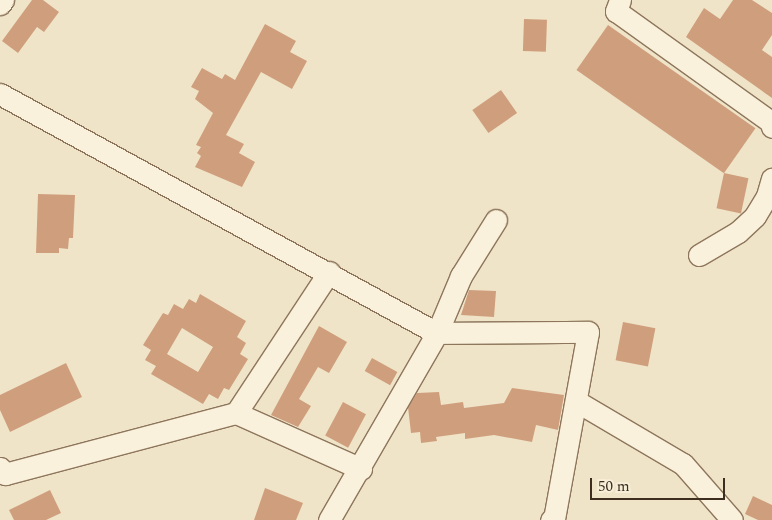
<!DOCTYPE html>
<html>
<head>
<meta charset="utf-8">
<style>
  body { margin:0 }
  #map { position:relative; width:772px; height:520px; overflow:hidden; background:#f0e4c8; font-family:Spectral,serif }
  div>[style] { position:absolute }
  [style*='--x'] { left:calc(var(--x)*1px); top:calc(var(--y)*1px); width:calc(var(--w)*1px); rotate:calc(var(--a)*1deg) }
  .building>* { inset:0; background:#cf9f7d; transform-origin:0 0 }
  .roads { filter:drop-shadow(1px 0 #8d765c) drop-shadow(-1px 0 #8d765c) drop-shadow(0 1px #8d765c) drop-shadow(0 -1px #8d765c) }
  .minor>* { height:21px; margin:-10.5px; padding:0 10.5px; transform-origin:10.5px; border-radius:10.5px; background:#faf1dc }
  span { translate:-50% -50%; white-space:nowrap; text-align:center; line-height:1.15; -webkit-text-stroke:4.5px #f7eed8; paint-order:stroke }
  .scale { position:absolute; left:590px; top:478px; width:135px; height:22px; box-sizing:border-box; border:2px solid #3d2e20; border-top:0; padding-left:6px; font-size:15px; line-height:18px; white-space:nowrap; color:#3d2e20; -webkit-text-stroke:4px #f7eed8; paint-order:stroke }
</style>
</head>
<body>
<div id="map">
  <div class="building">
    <i style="clip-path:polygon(32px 0,43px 0,59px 12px,44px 32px,37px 27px,18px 53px,2px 41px)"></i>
    <i style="clip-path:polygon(733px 0,752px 0,772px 13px,772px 35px,762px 50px,772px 57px,772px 98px,686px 37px,704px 8px,720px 19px)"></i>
    <i style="left:524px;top:19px;width:23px;height:32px;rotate:2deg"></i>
    <i style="clip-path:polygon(265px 24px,296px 41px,290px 52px,307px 61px,292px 89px,261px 72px,226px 135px,244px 144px,239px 153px,255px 162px,242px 187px,195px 167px,201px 156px,197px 153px,201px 147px,196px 145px,213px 113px,195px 99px,199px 91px,191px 87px,202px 68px,222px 79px,225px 74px,235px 80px)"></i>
    <i style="left:608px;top:25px;width:180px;height:55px;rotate:35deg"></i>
    <i style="left:501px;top:90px;width:28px;height:35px;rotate:55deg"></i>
    <i style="left:724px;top:173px;width:25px;height:36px;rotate:12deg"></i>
    <i style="clip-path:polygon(38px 194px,75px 195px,73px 238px,69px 238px,68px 249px,59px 248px,59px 253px,36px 253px)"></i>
    <i style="clip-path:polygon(469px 290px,496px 291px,494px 317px,461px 315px)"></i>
    <i style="clip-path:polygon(evenodd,200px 294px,246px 321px,237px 337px,246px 343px,240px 354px,248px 359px,229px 390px,224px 388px,218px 399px,209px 394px,203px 404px,151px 374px,156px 366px,145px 360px,151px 350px,143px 345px,163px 313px,168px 315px,174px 304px,183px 309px,189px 299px,196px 303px,200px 294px,182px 328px,213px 347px,198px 372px,167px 354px,182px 328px)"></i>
    <i style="left:623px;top:322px;width:33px;height:39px;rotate:11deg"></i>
    <i style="clip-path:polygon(319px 326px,347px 342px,329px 373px,318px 367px,299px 399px,311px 406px,298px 427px,271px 415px)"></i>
    <i style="left:372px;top:358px;width:29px;height:15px;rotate:29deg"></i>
    <i style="clip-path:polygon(66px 363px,82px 397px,10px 432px,0 410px,0 395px)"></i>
    <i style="clip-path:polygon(512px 388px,564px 395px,558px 430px,536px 425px,532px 442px,494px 435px,465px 439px,465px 433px,436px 437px,437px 441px,421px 443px,420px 432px,411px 433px,408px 407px,417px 393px,439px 392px,441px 405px,463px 402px,464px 408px,504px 403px)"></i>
    <i style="left:343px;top:402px;width:26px;height:38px;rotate:28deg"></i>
    <i style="clip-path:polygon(265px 488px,303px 503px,296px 520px,254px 520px)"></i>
    <i style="clip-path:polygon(50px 490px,61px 513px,46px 520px,14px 520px,9px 510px)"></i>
    <i style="clip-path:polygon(753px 496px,772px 505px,772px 520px,758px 520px,745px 514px)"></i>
  </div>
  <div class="roads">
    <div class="minor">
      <i style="--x:620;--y:0;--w:12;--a:110"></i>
      <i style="--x:616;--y:11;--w:191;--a:35.6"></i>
      <i style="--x:771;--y:122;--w:5;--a:79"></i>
      <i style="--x:0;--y:4;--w:5;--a:-53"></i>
      <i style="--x:0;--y:94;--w:498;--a:28.7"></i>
      <i style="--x:437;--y:333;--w:151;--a:-0.4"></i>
      <i style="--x:588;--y:332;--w:190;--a:100.3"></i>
      <i style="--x:554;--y:519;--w:3;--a:162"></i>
      <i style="--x:699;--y:255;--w:45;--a:-30.5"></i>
      <i style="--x:738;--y:232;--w:23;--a:-43"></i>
      <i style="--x:755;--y:216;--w:23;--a:-59"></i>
      <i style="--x:767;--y:196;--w:18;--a:-74"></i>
      <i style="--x:576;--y:401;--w:124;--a:30.5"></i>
      <i style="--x:683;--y:464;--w:74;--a:48.8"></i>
      <i style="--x:236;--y:413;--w:169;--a:-56.6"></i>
      <i style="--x:0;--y:468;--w:8;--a:50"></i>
      <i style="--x:5;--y:474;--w:239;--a:-14.8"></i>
      <i style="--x:236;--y:413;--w:137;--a:24.1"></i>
      <i style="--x:329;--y:520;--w:216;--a:-60"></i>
      <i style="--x:437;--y:333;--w:62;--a:-67.2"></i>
      <i style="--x:461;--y:276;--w:66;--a:-58"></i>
    </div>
  </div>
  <div class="scale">50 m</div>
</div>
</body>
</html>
